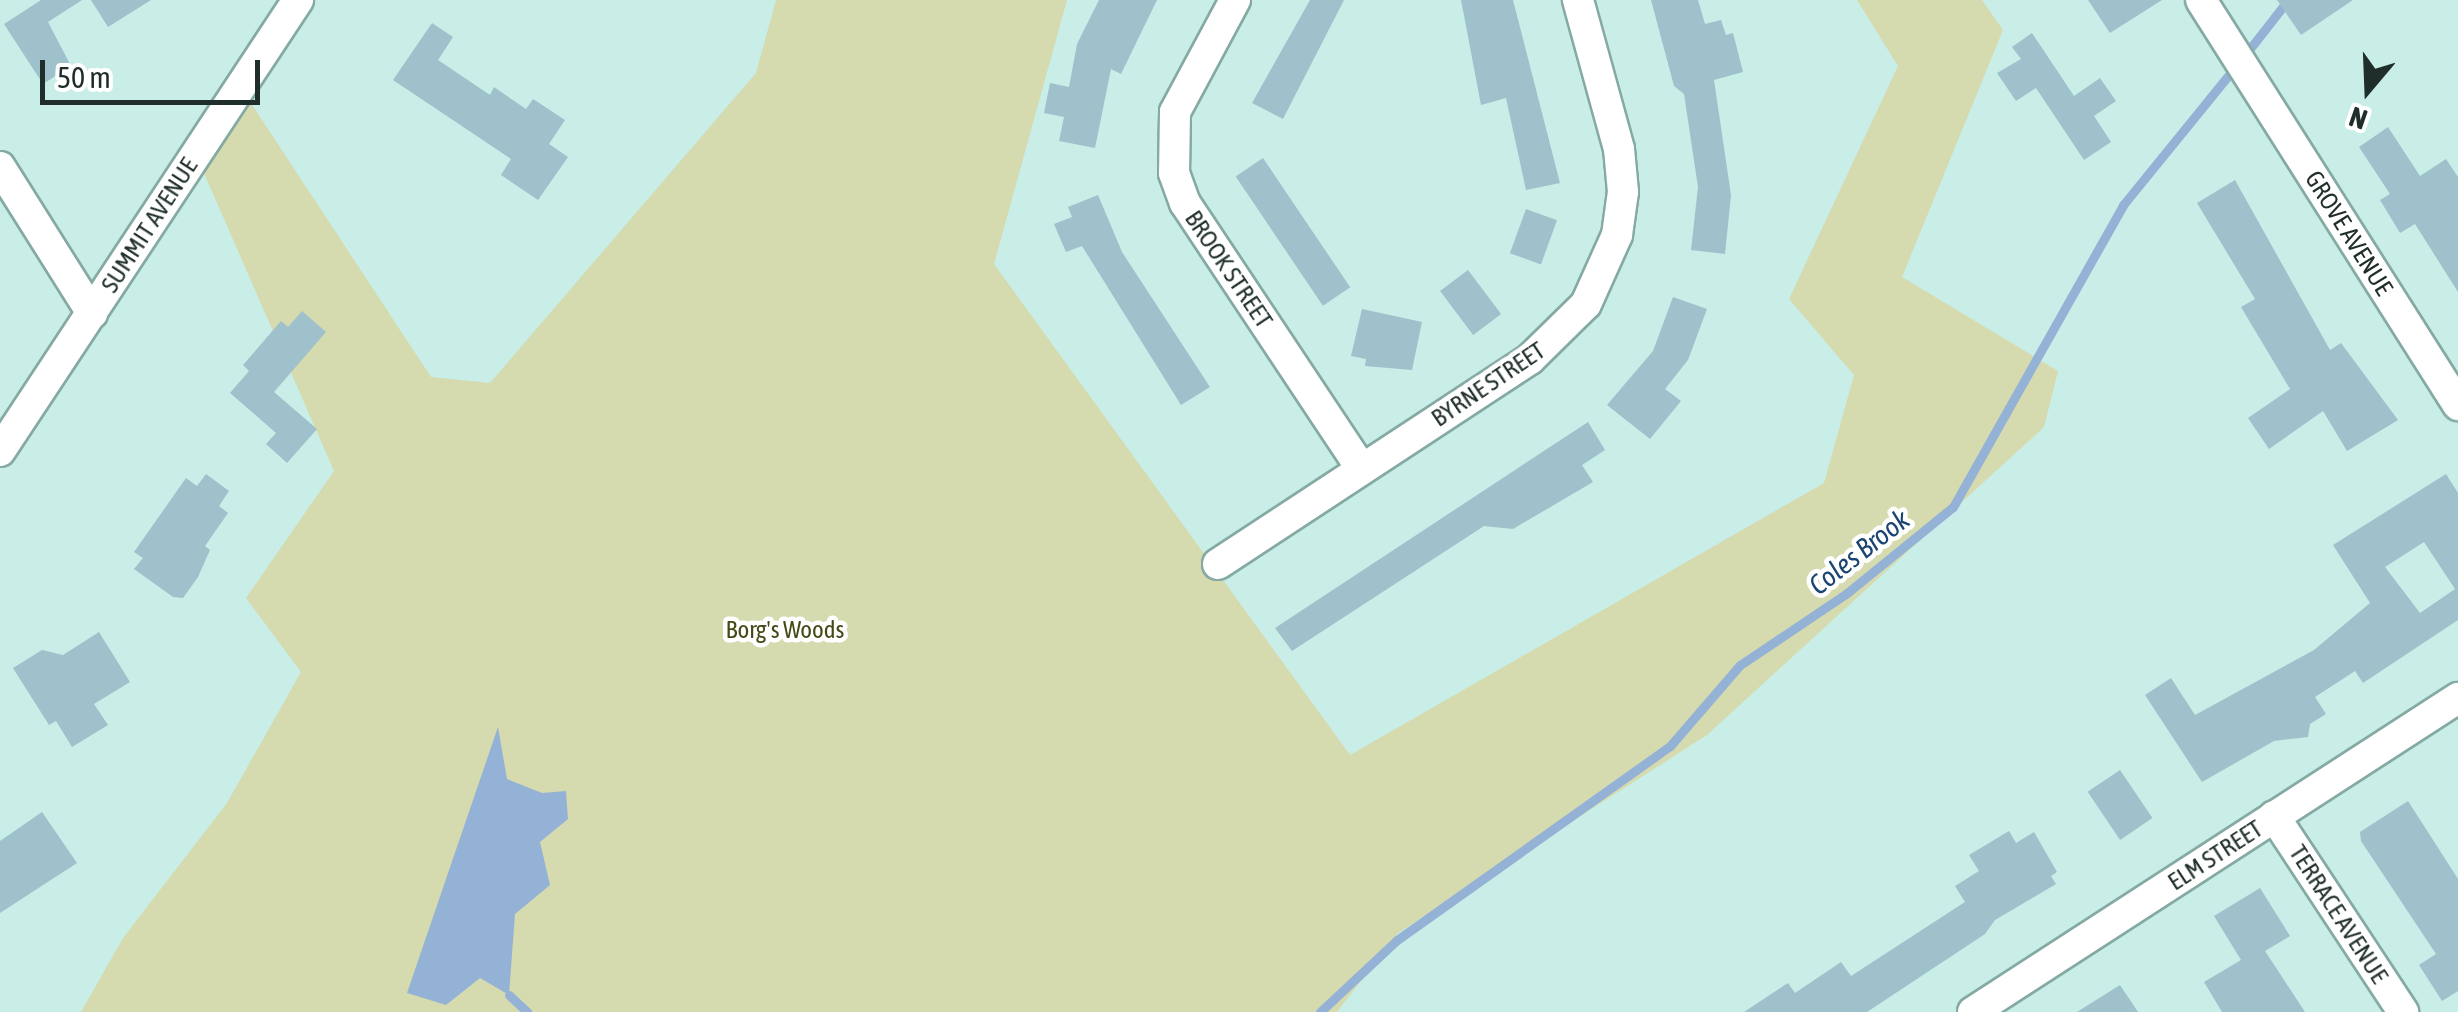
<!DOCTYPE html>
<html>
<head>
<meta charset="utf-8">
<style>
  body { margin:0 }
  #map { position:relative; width:2458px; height:1012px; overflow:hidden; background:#c8eee7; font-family:"Asap Condensed",sans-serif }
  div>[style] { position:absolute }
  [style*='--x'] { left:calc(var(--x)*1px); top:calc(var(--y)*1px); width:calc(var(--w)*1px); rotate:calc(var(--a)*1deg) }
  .green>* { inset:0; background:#d5daaf }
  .water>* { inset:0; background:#94b2d6 }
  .stream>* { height:9px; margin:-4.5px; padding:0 4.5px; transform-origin:4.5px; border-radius:4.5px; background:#94b2d6 }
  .building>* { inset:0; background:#9ec1cc; transform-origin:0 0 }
  .roads { filter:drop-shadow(2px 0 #85a9a3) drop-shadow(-2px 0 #85a9a3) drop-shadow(0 2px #85a9a3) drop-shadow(0 -2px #85a9a3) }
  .minor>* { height:30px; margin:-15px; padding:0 15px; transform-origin:15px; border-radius:15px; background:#fff }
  span { translate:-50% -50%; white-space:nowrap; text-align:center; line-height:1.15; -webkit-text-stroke:9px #fff; paint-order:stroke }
  .street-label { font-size:25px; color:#1f2e2b }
  .park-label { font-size:25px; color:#454915 }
  .water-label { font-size:28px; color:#1b4472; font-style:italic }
  .north { position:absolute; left:2318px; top:40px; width:100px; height:100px; -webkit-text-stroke:8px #fff; paint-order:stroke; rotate:199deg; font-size:28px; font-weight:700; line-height:40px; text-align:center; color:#1f2e2b }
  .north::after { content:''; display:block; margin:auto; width:35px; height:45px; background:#1f2e2b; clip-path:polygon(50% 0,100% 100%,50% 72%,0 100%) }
  .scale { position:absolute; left:40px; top:60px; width:220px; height:45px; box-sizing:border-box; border:5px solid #1f2e2b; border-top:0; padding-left:12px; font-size:30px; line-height:35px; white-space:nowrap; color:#1f2e2b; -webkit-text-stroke:8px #fff; paint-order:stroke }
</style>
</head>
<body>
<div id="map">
  <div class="green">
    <i style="clip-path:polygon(776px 0,1067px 0,994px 264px,1350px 755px,1824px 483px,1854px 375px,1789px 299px,1898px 66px,1857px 0,1982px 0,2003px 30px,1902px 277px,2058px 371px,2044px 427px,1707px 735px,1398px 933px,1337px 1012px,81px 1012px,123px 938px,227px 803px,301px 672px,246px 598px,334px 471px,193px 148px,237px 82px,431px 377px,490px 383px,756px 73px)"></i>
  </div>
  <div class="water">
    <i style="clip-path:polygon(498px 727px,507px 779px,542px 793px,566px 791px,568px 819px,540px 842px,550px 885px,515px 914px,509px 995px,480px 978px,446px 1005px,407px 993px)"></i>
  </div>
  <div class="stream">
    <i style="--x:2245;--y:55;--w:70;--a:-52"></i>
    <i style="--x:509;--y:995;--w:25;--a:43"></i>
    <i style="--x:1320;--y:1012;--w:105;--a:-43.1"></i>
    <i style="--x:1397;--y:940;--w:335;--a:-35.4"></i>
    <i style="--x:1670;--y:746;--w:107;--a:-49.2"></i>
    <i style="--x:1740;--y:665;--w:129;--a:-33.9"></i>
    <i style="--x:1847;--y:593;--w:136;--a:-39.1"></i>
    <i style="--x:1953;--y:507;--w:347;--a:-60.6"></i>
    <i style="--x:2123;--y:205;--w:178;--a:-50.9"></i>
  </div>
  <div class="building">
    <i style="clip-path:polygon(41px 0,82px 0,48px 22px,71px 66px,43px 84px,4px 24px)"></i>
    <i style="clip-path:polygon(91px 0,151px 0,108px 27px)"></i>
    <i style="clip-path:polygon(1099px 0,1157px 0,1121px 74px,1111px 69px,1095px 148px,1059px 141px,1064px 117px,1044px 113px,1050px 83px,1069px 87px,1077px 44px)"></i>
    <i style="clip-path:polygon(1310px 0,1344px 0,1283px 119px,1252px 103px)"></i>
    <i style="clip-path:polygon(1461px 0,1513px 0,1560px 183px,1526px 190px,1506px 98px,1481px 105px)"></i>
    <i style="clip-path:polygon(1651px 0,1698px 0,1705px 24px,1721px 20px,1726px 35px,1733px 33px,1743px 72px,1714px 80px,1731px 195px,1725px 254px,1691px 250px,1698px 187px,1684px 94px,1674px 86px)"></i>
    <i style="clip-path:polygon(2088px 0,2162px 0,2110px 33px)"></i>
    <i style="clip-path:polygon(2277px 0,2353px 0,2301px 35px)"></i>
    <i style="clip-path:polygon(432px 23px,453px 37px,438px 60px,490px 95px,494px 87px,526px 109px,533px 99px,565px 120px,549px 144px,568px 157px,538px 200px,501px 175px,511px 159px,393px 80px)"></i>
    <i style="clip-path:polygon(2032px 33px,2074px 96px,2100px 78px,2116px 101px,2094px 116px,2111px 142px,2084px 160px,2036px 88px,2016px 101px,1997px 73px,2021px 59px,2012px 47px)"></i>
    <i style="clip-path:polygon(2388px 127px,2420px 176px,2446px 159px,2458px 177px,2458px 292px,2415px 224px,2400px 233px,2380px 200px,2390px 194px,2359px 147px)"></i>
    <i style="left:1263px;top:158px;width:156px;height:33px;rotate:56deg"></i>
    <i style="clip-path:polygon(2235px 180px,2330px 350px,2341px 343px,2398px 420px,2347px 451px,2323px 411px,2269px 449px,2248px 418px,2290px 389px,2241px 307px,2255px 299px,2197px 203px)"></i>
    <i style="clip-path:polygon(1098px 195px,1122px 252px,1210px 387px,1181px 405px,1082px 246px,1066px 252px,1054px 224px,1072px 217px,1068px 207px)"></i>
    <i style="left:1526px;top:209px;width:33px;height:47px;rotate:20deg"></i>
    <i style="left:1468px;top:270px;width:55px;height:35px;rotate:53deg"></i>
    <i style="clip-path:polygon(1673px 297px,1707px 309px,1688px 360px,1665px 389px,1681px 401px,1650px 439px,1607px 405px,1653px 351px)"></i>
    <i style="clip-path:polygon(1362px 309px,1422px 322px,1412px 370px,1365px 366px,1366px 359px,1351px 356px)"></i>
    <i style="clip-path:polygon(302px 311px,326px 332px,274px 392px,317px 429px,287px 463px,266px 444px,276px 433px,230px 393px,249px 371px,243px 365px,281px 321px,288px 327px)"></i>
    <i style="clip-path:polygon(1588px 422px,1605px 450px,1582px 465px,1593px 482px,1513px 529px,1484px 526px,1292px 651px,1275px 628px)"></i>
    <i style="clip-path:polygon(206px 474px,229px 491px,219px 506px,228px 513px,205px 546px,210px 550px,198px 577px,183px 598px,173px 597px,134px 569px,143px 558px,134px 552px,186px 478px,197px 486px)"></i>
    <i style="clip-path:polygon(evenodd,2446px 474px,2458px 493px,2458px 620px,2363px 683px,2355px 671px,2315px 697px,2326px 714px,2310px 724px,2308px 737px,2274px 741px,2202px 782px,2145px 695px,2171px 678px,2195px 715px,2314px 650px,2370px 603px,2333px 545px,2446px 474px,2424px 542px,2455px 589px,2420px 613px,2385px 567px,2424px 542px)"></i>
    <i style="clip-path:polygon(99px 632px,130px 682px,94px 704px,108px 725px,72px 747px,56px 721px,49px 725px,13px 668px,42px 650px,63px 655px)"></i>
    <i style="left:2120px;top:770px;width:58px;height:39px;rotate:56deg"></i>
    <i style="clip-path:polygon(2408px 801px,2458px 879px,2458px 991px,2442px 1001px,2419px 965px,2436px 954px,2361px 841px,2360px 832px)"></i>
    <i style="clip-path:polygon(42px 812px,77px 863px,0 913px,0 841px)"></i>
    <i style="clip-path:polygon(2009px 831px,2016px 843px,2034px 832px,2057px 872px,2051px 876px,2056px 884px,1995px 920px,1985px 934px,1867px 1012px,1744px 1012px,1788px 983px,1795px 993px,1841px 962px,1851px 976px,1965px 902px,1955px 886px,1979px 871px,1969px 855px)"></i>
    <i style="clip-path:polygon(2260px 888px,2290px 936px,2265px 951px,2305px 1012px,2222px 1012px,2204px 982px,2241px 960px,2214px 916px)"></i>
    <i style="clip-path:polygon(2120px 985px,2138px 1012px,2077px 1012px)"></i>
  </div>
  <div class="roads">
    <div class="minor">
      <i style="--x:1235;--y:0;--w:127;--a:118.2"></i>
      <i style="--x:1175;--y:112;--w:61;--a:90.9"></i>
      <i style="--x:1174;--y:173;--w:32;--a:70"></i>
      <i style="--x:1185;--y:203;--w:318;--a:56.4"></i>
      <i style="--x:2201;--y:0;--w:480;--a:57.6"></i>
      <i style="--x:0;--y:167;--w:173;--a:57.8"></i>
      <i style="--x:0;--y:451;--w:541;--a:-56.55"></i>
      <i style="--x:1218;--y:564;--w:373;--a:-33.3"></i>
      <i style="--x:1530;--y:359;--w:78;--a:-44.5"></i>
      <i style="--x:1586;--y:304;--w:76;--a:-65.8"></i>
      <i style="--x:1617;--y:235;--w:43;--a:-82.1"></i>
      <i style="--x:1623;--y:192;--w:43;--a:-95.3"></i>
      <i style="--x:1619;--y:149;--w:155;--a:-105.4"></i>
      <i style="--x:2274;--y:816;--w:235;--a:56.6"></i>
      <i style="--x:1973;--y:1012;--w:578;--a:-32.92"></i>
    </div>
  </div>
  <div class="street-label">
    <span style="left:149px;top:225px;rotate:-57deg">SUMMIT AVENUE</span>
    <span style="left:2349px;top:233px;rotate:58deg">GROVE AVENUE</span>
    <span style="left:1229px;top:269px;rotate:56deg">BROOK STREET</span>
    <span style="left:1488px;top:384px;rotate:-34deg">BYRNE STREET</span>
    <span style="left:2215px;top:855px;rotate:-33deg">ELM STREET</span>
    <span style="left:2339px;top:914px;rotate:57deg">TERRACE AVENUE</span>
  </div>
  <div class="park-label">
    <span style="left:785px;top:629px">Borg's Woods</span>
  </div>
  <div class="water-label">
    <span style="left:1859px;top:552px;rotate:-38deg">Coles Brook</span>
  </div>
  <div class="north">N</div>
  <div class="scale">50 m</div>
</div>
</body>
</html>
